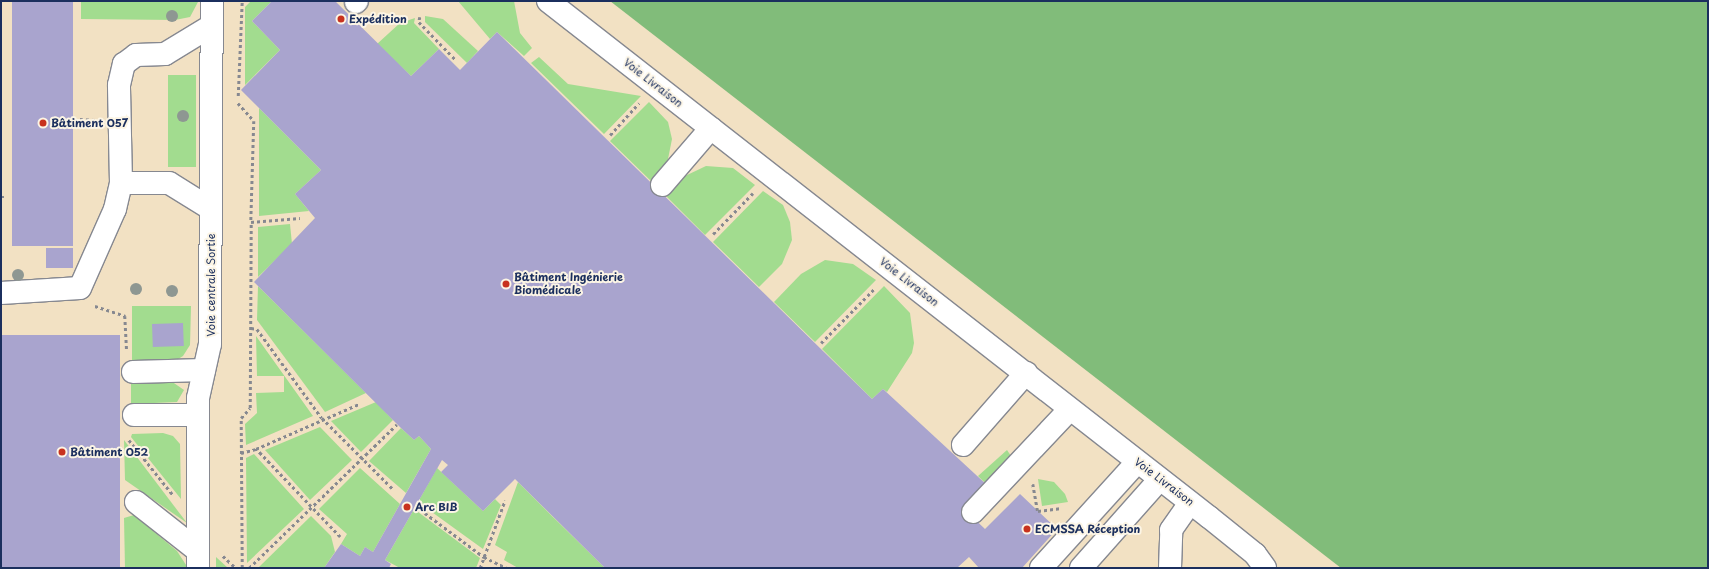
<!DOCTYPE html>
<html>
<head>
<meta charset="utf-8">
<style>
  body { margin:0 }
  #map { position:relative; width:1709px; height:569px; overflow:hidden; background:#f2e1c3; font-family:"Playpen Sans",sans-serif }
  div>[style] { position:absolute }
  [style*='--x'] { left:calc(var(--x)*1px); top:calc(var(--y)*1px); width:calc(var(--w)*1px); rotate:calc(var(--a)*1deg) }
  .green>* { inset:0; background:#a2dc8f; transform-origin:0 0 }
  .forest>* { inset:0; background:#81bc7a }
  .building>* { inset:0; background:#a9a4ce; transform-origin:0 0 }
  .path>* { height:2.5px; margin-top:-1.25px; transform-origin:0; background:repeating-linear-gradient(90deg,#868890 0 3px,transparent 0 6px) }
  .roads { filter:drop-shadow(1px 0 #868890) drop-shadow(-1px 0 #868890) drop-shadow(0 1px #868890) drop-shadow(0 -1px #868890) }
  .minor>* { height:22px; margin:-11px; padding:0 11px; transform-origin:11px; border-radius:11px; background:#fff }
  .trees>* { width:12px; height:12px; margin:-6px; border-radius:50%; background:#8e9792 }
  .dots>* { width:11px; height:11px; translate:-50% -50%; box-sizing:border-box; border:2px solid #fcf5e5; border-radius:50% }
  span { translate:-50% -50%; white-space:nowrap; text-align:center; line-height:1.15; -webkit-text-stroke:4px #fcf5e5; paint-order:stroke }
  .poi-label { font-size:11px; color:#1b2f5e; font-weight:700 }
  .left { translate:0 -50%; text-align:left }
  .street-label { font-size:11px; color:#1b2f5e }
  .frame { position:absolute; inset:0; border:2px solid #1b2f5e; pointer-events:none }
</style>
</head>
<body>
<div id="map">
  <div class="green">
    <i style="clip-path:polygon(81px 1px,198px 1px,198px 2px,190px 17px,175px 20px,81px 19px)"></i>
    <i style="clip-path:polygon(251px 1px,272px 1px,252px 21px,280px 50px,245px 85px,245px 7px)"></i>
    <i style="clip-path:polygon(458px 1px,514px 1px,520px 33px,532px 48px,524px 56px,497px 32px,490px 39px)"></i>
    <i style="clip-path:polygon(425px 16px,443px 19px,478px 51px,467px 63px,425px 22px)"></i>
    <i style="clip-path:polygon(415px 18px,414px 23px,439px 49px,411px 76px,377px 44px,400px 23px)"></i>
    <i style="clip-path:polygon(539px 57px,568px 84px,641px 96px,604px 134px,531px 63px)"></i>
    <i style="left:168px;top:75px;width:28px;height:92px"></i>
    <i style="clip-path:polygon(649px 102px,668px 122px,672px 139px,667px 164px,653px 183px,610px 141px)"></i>
    <i style="clip-path:polygon(259px 108px,321px 170px,295px 194px,309px 211px,259px 216px)"></i>
    <i style="clip-path:polygon(706px 166px,733px 168px,755px 185px,705px 235px,665px 195px,685px 176px)"></i>
    <i style="clip-path:polygon(763px 191px,783px 205px,790px 222px,792px 240px,782px 264px,759px 287px,713px 242px)"></i>
    <i style="clip-path:polygon(290px 224px,292px 244px,258px 277px,258px 227px)"></i>
    <i style="clip-path:polygon(825px 260px,853px 264px,876px 280px,815px 342px,774px 302px,801px 274px)"></i>
    <i style="clip-path:polygon(258px 286px,366px 393px,325px 412px,257px 320px)"></i>
    <i style="clip-path:polygon(884px 286px,910px 313px,914px 343px,912px 353px,887px 392px,883px 389px,872px 399px,822px 349px)"></i>
    <i style="clip-path:polygon(132px 306px,191px 306px,190px 345px,183px 356px,175px 361px,132px 361px)"></i>
    <i style="clip-path:polygon(256px 336px,313px 416px,246px 445px,245px 424px,257px 413px,256px 393px,284px 392px,284px 376px,257px 376px)"></i>
    <i style="clip-path:polygon(171px 381px,184px 390px,177px 402px,131px 404px,131px 382px)"></i>
    <i style="clip-path:polygon(376px 402px,393px 420px,361px 452px,331px 421px)"></i>
    <i style="clip-path:polygon(320px 427px,352px 460px,310px 500px,265px 450px)"></i>
    <i style="clip-path:polygon(401px 428px,414px 440px,419px 436px,431px 449px,406px 493px,369px 461px)"></i>
    <i style="clip-path:polygon(163px 433px,173px 436px,180px 444px,181px 499px,131px 437px,132px 434px)"></i>
    <i style="clip-path:polygon(124px 440px,187px 523px,125px 480px)"></i>
    <i style="clip-path:polygon(1007px 450px,1011px 456px,988px 486px,978px 476px)"></i>
    <i style="clip-path:polygon(254px 454px,304px 509px,247px 563px,246px 458px)"></i>
    <i style="clip-path:polygon(360px 468px,400px 504px,373px 552px,365px 547px,360px 556px,341px 544px,347px 534px,319px 509px)"></i>
    <i style="clip-path:polygon(437px 468px,483px 511px,495px 499px,501px 505px,483px 549px,418px 502px)"></i>
    <i style="clip-path:polygon(1038px 479px,1054px 482px,1065px 494px,1068px 502px,1042px 506px)"></i>
    <i style="clip-path:polygon(518px 482px,554px 518px,605px 568px,518px 568px,504px 560px,507px 552px,495px 545px)"></i>
    <i style="clip-path:polygon(414px 509px,480px 558px,476px 568px,400px 568px,385px 560px)"></i>
    <i style="clip-path:polygon(134px 515px,177px 551px,188px 568px,125px 568px,124px 518px)"></i>
    <i style="clip-path:polygon(311px 516px,331px 536px,335px 552px,324px 568px,258px 568px)"></i>
    <i style="clip-path:polygon(216px 557px,228px 568px,216px 568px)"></i>
  </div>
  <div class="forest">
    <i style="clip-path:polygon(610px 1px,1708px 1px,1708px 568px,1341px 568px)"></i>
  </div>
  <div class="building">
    <i style="left:12px;top:1px;width:61px;height:245px"></i>
    <i style="clip-path:polygon(272px 1px,335px 1px,411px 76px,439px 49px,460px 70px,497px 32px,872px 399px,883px 389px,988px 486px,966px 511px,985px 529px,1020px 494px,1057px 529px,1022px 568px,979px 568px,969px 557px,957px 568px,605px 568px,515px 479px,483px 511px,441px 472px,448px 465px,442px 460px,385px 560px,391px 564px,389px 568px,324px 568px,341px 544px,360px 556px,365px 547px,373px 552px,431px 449px,419px 436px,414px 440px,401px 428px,254px 282px,315px 218px,295px 194px,321px 170px,241px 90px,280px 50px,252px 21px)"></i>
    <i style="left:46px;top:248px;width:27px;height:20px"></i>
    <i style="left:183px;top:323px;width:23px;height:31px;rotate:88deg"></i>
    <i style="left:2px;top:335px;width:118px;height:233px"></i>
  </div>
  <div class="path">
    <i style="--x:420;--y:17;--w:5;--a:101"></i>
    <i style="--x:419;--y:22;--w:52;--a:45.8"></i>
    <i style="--x:238;--y:96;--w:95;--a:-87.6"></i>
    <i style="--x:238;--y:103;--w:24;--a:48"></i>
    <i style="--x:254;--y:121;--w:101;--a:91.7"></i>
    <i style="--x:251;--y:222;--w:49;--a:-4.7"></i>
    <i style="--x:80;--y:119;--w:15;--a:4"></i>
    <i style="--x:610;--y:135;--w:43;--a:-47.8"></i>
    <i style="--x:1;--y:197;--w:5;--a:0"></i>
    <i style="--x:713;--y:234;--w:57;--a:-45.7"></i>
    <i style="--x:95;--y:306;--w:32;--a:18"></i>
    <i style="--x:125;--y:316;--w:33;--a:87"></i>
    <i style="--x:251;--y:328;--w:6;--a:9"></i>
    <i style="--x:257;--y:329;--w:110;--a:53.9"></i>
    <i style="--x:322;--y:418;--w:100;--a:45"></i>
    <i style="--x:821;--y:343;--w:77;--a:-45.5"></i>
    <i style="--x:129;--y:440;--w:70;--a:51.3"></i>
    <i style="--x:241;--y:453;--w:16;--a:-15"></i>
    <i style="--x:1033;--y:484;--w:27;--a:80"></i>
    <i style="--x:1038;--y:511;--w:24;--a:-7"></i>
    <i style="--x:425;--y:513;--w:74;--a:36.7"></i>
    <i style="--x:484;--y:557;--w:25;--a:26"></i>
    <i style="--x:340;--y:537;--w:122;--a:-133.7"></i>
    <i style="--x:256;--y:449;--w:112;--a:-23.6"></i>
    <i style="--x:223;--y:556;--w:18;--a:43"></i>
    <i style="--x:242;--y:568;--w:150;--a:-90.4"></i>
    <i style="--x:241;--y:418;--w:13;--a:-48"></i>
    <i style="--x:250;--y:408;--w:186;--a:-89.7"></i>
    <i style="--x:249;--y:568;--w:206;--a:-44.2"></i>
    <i style="--x:480;--y:568;--w:72;--a:-69.8"></i>
  </div>
  <div class="roads">
    <div class="minor">
      <i style="--x:548;--y:1;--w:839;--a:37.98"></i>
      <i style="--x:1209;--y:517;--w:59;--a:38.8"></i>
      <i style="--x:1255;--y:554;--w:17;--a:54"></i>
      <i style="--x:356;--y:2;--w:1;--a:-45"></i>
      <i style="--x:662;--y:185;--w:75;--a:-49.3"></i>
      <i style="--x:211;--y:209;--w:49;--a:-148.2"></i>
      <i style="--x:169;--y:183;--w:48;--a:180"></i>
      <i style="--x:121;--y:183;--w:98;--a:-91.2"></i>
      <i style="--x:119;--y:85;--w:22;--a:-77"></i>
      <i style="--x:124;--y:64;--w:15;--a:-37"></i>
      <i style="--x:136;--y:55;--w:29;--a:-2"></i>
      <i style="--x:165;--y:54;--w:54;--a:-31.3"></i>
      <i style="--x:1;--y:293;--w:79;--a:-3.6"></i>
      <i style="--x:80;--y:288;--w:86;--a:-66.1"></i>
      <i style="--x:115;--y:209;--w:27;--a:-77"></i>
      <i style="--x:133;--y:372;--w:71;--a:-1.6"></i>
      <i style="--x:134;--y:415;--w:64;--a:0"></i>
      <i style="--x:963;--y:445;--w:96;--a:-48.8"></i>
      <i style="--x:136;--y:502;--w:78;--a:38.2"></i>
      <i style="--x:973;--y:512;--w:140;--a:-46.7"></i>
      <i style="--x:198;--y:568;--w:170;--a:-90"></i>
      <i style="--x:198;--y:398;--w:55;--a:-77.5"></i>
      <i style="--x:210;--y:344;--w:343;--a:-89.7"></i>
      <i style="--x:1041;--y:568;--w:143;--a:-47.8"></i>
      <i style="--x:1081;--y:568;--w:118;--a:-48.4"></i>
      <i style="--x:1170;--y:568;--w:38;--a:-88"></i>
      <i style="--x:1171;--y:530;--w:33;--a:-55"></i>
    </div>
  </div>
  <div class="trees">
    <i style="left:172px;top:16px"></i>
    <i style="left:183px;top:116px"></i>
    <i style="left:18px;top:275px"></i>
    <i style="left:136px;top:289px"></i>
    <i style="left:172px;top:291px"></i>
  </div>
  <div class="dots">
    <i style="left:341px;top:19px;background:#c8321e"></i>
    <i style="left:43px;top:123px;background:#c8321e"></i>
    <i style="left:506px;top:284px;background:#c8321e"></i>
    <i style="left:62px;top:452px;background:#c8321e"></i>
    <i style="left:407px;top:507px;background:#c8321e"></i>
    <i style="left:1027px;top:529px;background:#c8321e"></i>
  </div>
  <div class="poi-label">
    <span class="left" style="left:349px;top:19px">Expédition</span>
    <span class="left" style="left:51px;top:123px">Bâtiment 057</span>
    <span class="left" style="left:514px;top:284px">Bâtiment Ingénierie<br>Biomédicale</span>
    <span class="left" style="left:70px;top:452px">Bâtiment 052</span>
    <span class="left" style="left:415px;top:507px">Arc BIB</span>
    <span class="left" style="left:1035px;top:529px">ECMSSA Réception</span>
  </div>
  <div class="street-label">
    <span style="left:653px;top:83px;rotate:38deg">Voie Livraison</span>
    <span style="left:909px;top:282px;rotate:38deg">Voie Livraison</span>
    <span style="left:211px;top:285px;rotate:-90deg">Voie centrale Sortie</span>
    <span style="left:1164px;top:482px;rotate:37deg">Voie Livraison</span>
  </div>
  <div class="frame"></div>
</div>
</body>
</html>
